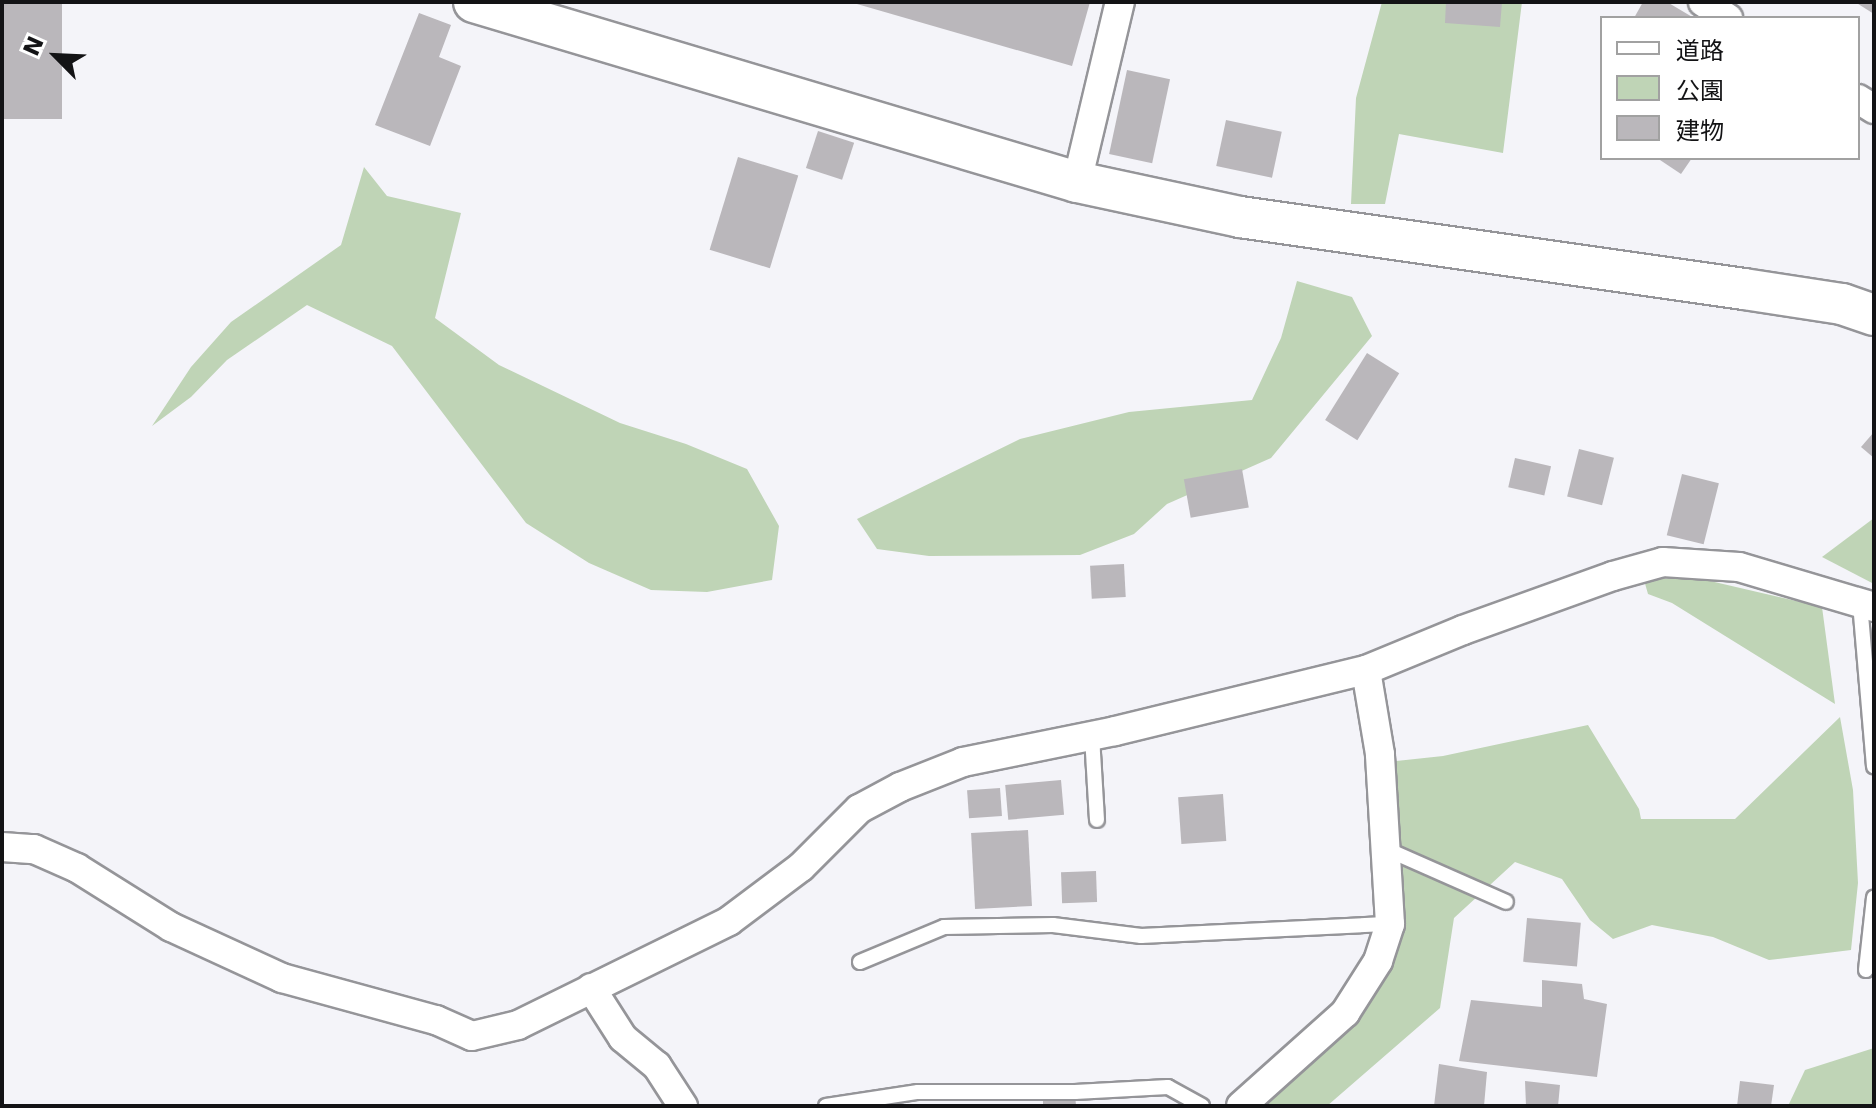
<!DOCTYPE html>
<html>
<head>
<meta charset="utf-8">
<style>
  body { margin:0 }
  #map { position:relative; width:1876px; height:1108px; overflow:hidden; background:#f4f4f9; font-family:"DejaVu Sans","Noto Sans JP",sans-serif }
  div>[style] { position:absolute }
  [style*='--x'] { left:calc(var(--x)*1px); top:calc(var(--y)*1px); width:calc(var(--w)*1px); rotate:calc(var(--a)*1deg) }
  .green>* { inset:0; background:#bfd4b6 }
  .building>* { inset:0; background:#bab7bb; transform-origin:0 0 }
  .roads { filter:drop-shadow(2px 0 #959599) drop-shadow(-2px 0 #959599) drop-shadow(0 2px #959599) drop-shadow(0 -2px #959599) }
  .lane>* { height:14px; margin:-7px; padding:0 7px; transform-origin:7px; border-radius:7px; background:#fff }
  .street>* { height:28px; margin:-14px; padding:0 14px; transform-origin:14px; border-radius:14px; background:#fff }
  .secondary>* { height:40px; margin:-20px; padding:0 20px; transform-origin:20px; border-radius:20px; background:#fff }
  span { translate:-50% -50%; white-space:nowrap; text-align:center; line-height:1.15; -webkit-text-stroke:7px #fff; paint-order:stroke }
  .frame { position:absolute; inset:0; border:4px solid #131315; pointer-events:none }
  .legend { position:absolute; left:1600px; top:16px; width:260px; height:144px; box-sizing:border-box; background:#fff; border:2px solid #a1a1a1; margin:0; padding:10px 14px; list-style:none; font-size:24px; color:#131315 }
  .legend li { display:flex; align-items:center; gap:16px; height:40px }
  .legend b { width:40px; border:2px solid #a1a1a1 }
  .north { position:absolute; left:16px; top:16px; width:80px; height:80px; -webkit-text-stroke:6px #fff; paint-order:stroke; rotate:294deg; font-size:22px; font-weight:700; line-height:32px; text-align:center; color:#131315 }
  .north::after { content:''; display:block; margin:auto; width:28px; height:36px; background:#131315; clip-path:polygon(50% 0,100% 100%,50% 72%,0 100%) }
</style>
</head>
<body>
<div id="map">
  <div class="green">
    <i style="clip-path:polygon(1382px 2px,1522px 2px,1503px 153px,1399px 134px,1385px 204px,1351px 204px,1356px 98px)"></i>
    <i style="clip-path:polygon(364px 167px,387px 196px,461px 213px,435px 318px,499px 365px,620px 423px,686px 444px,747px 469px,779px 526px,772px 580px,707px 592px,651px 590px,589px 563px,526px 523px,392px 346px,307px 305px,227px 360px,191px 397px,152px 426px,191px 367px,231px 322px,341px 245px)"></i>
    <i style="clip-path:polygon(1297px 281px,1352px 297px,1372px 336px,1271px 458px,1167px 504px,1134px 534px,1080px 555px,929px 556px,877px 549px,857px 519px,1020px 439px,1129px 412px,1252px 400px,1281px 338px)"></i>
    <i style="clip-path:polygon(1874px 518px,1874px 584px,1822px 557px)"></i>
    <i style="clip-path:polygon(1693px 577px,1822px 607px,1835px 704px,1672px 603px,1648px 594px,1644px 580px)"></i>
    <i style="clip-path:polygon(1840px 717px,1853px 790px,1858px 883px,1851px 950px,1769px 960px,1713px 937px,1652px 925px,1613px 939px,1590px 920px,1562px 879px,1515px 862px,1454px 918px,1440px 1008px,1327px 1106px,1258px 1106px,1383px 964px,1387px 762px,1443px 756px,1588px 725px,1639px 809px,1641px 819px,1735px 819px)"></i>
    <i style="clip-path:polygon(1874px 1048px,1874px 1106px,1788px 1106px,1805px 1070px)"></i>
  </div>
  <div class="building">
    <i style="left:2px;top:2px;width:60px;height:117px"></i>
    <i style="clip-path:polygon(850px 2px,1090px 2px,1072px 66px)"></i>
    <i style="clip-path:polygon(1446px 2px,1502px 2px,1500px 27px,1445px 23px)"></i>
    <i style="clip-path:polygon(1643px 2px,1667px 2px,1694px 18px,1634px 18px)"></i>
    <i style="clip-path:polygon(1855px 2px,1874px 2px,1874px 14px)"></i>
    <i style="clip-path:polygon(419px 13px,451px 25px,439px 57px,461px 66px,430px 146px,375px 125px)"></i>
    <i style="left:1127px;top:70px;width:44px;height:86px;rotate:12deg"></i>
    <i style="left:1226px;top:120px;width:57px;height:47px;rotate:12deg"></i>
    <i style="left:818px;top:131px;width:38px;height:39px;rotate:18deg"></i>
    <i style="left:738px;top:157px;width:63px;height:97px;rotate:17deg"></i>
    <i style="clip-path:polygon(1657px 158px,1692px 158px,1681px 174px)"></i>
    <i style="left:1367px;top:353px;width:38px;height:79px;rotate:32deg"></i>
    <i style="clip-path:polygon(1874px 432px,1874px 458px,1861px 447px)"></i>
    <i style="left:1579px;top:449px;width:36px;height:49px;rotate:14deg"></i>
    <i style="left:1515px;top:458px;width:37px;height:30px;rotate:13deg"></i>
    <i style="left:1242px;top:469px;width:39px;height:59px;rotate:80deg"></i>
    <i style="left:1682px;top:474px;width:38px;height:63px;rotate:14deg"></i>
    <i style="left:1124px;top:564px;width:33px;height:34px;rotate:87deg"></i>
    <i style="left:1061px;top:780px;width:35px;height:56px;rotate:85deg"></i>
    <i style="left:1000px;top:788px;width:28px;height:33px;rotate:86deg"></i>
    <i style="left:1223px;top:794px;width:47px;height:45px;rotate:86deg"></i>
    <i style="left:1028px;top:830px;width:76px;height:57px;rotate:87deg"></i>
    <i style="left:1096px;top:871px;width:31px;height:35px;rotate:88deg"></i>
    <i style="left:1527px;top:918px;width:54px;height:44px;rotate:5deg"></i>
    <i style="clip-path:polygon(1542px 980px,1582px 984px,1584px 999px,1607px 1004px,1597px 1077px,1459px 1061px,1471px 1000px,1542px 1007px)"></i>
    <i style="clip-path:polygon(1439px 1064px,1487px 1072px,1484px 1106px,1434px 1106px)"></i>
    <i style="clip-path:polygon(1525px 1081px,1560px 1085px,1558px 1106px,1526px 1106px)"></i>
    <i style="clip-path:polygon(1740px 1081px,1774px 1085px,1771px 1106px,1737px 1106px)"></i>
    <i style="clip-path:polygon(1075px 1092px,1076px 1106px,1043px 1106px,1043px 1094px)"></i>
  </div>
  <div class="roads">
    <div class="lane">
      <i style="--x:1860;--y:603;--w:164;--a:85.1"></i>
      <i style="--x:1092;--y:736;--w:84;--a:86.6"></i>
      <i style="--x:1386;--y:849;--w:131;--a:23.8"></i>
      <i style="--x:860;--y:962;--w:91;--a:-22.6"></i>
      <i style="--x:944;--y:927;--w:109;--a:-1.1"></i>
      <i style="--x:1053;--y:925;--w:89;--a:7.1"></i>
      <i style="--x:1141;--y:936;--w:249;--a:-2.8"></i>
      <i style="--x:1866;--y:970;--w:73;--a:-83.7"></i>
      <i style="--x:826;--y:1106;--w:93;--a:-8.7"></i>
      <i style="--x:918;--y:1092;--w:157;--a:0"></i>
      <i style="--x:1075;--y:1092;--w:93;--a:-3.1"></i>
      <i style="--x:1168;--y:1087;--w:39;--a:29"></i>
    </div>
    <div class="street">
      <i style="--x:1703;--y:2;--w:30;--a:33"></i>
      <i style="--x:1858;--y:99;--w:19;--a:32"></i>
      <i style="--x:1077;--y:182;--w:185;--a:-76.6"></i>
      <i style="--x:2;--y:847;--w:32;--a:4"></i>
      <i style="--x:34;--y:849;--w:47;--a:23.8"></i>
      <i style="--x:77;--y:868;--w:111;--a:32.1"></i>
      <i style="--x:171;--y:927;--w:122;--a:24.7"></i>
      <i style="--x:282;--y:978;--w:160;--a:15.3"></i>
      <i style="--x:436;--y:1020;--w:39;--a:24"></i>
      <i style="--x:472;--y:1036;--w:47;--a:-13.4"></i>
      <i style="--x:518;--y:1025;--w:235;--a:-26.2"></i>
      <i style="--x:729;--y:921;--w:90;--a:-36.9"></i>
      <i style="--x:801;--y:867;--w:82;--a:-45"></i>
      <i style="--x:859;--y:809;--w:47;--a:-28.2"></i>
      <i style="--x:900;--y:787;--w:68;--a:-21.6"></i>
      <i style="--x:963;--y:762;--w:155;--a:-11.5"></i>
      <i style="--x:1115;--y:731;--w:258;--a:-13.7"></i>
      <i style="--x:1366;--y:670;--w:105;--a:-22.4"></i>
      <i style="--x:1463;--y:630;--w:159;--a:-19.8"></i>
      <i style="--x:1613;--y:576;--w:52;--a:-15.6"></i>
      <i style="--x:1663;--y:562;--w:76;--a:3.8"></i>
      <i style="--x:1739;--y:567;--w:141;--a:16.5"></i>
      <i style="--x:591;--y:988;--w:59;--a:57.4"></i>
      <i style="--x:623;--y:1038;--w:44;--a:39.5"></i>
      <i style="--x:657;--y:1066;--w:48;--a:57"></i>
      <i style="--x:1241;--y:1106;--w:140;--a:-41.8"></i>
      <i style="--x:1345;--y:1013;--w:62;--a:-57.6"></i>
      <i style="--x:1378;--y:961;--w:39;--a:-72"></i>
      <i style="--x:1390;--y:924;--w:170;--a:-93.4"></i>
      <i style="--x:1380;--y:754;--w:85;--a:-99.5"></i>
    </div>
    <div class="secondary">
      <i style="--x:474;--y:2;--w:629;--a:16.62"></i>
      <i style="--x:1077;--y:182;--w:167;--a:12.1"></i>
      <i style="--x:1240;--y:217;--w:509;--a:8.13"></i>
      <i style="--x:1744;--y:289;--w:99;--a:8.7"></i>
      <i style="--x:1842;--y:304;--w:34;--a:19"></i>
    </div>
  </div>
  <div class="frame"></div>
  <ul class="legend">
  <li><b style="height:10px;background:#fff"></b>道路</li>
  <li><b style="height:22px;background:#bfd4b6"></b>公園</li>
  <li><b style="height:22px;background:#bab7bb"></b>建物</li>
  </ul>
  <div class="north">N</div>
</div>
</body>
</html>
